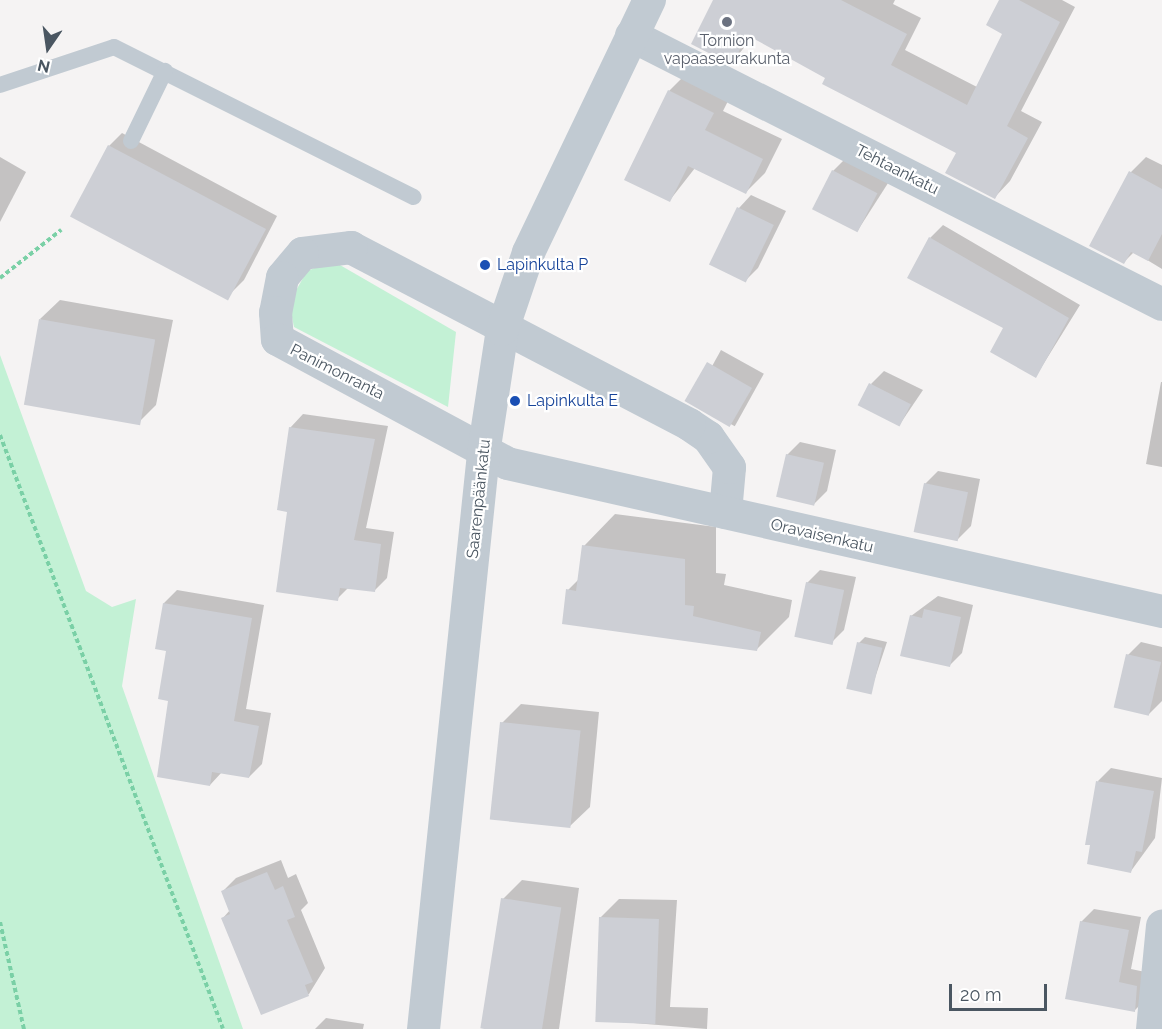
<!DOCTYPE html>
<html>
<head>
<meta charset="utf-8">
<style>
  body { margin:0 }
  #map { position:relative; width:1162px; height:1029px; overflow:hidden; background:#f5f3f3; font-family:Raleway,sans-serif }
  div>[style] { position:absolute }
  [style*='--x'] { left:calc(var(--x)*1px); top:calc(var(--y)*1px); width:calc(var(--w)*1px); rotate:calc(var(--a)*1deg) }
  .green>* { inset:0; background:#c3f1d5 }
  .shadow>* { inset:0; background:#0003; transform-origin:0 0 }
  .building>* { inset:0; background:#cdcfd5; transform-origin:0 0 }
  .path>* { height:4px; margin-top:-2px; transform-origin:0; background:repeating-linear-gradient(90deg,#7ad0a6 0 4.5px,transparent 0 7.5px) }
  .service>* { height:16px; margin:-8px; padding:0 8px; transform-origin:8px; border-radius:8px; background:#c1cad2 }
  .minor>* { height:33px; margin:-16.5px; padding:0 16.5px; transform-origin:16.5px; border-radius:16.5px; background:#c1cad2 }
  .tertiary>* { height:33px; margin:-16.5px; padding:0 16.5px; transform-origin:16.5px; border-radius:16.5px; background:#c1cad2 }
  .dots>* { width:16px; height:16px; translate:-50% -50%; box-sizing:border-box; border:3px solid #fff; border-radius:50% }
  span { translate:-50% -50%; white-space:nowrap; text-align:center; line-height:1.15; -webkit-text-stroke:4.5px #fff; paint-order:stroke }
  .worship-label { font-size:16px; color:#5b616d }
  .street-label { font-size:16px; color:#4a5661 }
  .transit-label { font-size:16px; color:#164399 }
  .left { translate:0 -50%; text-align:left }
  .north { position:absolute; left:18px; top:18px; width:60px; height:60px; -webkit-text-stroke:4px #fff; paint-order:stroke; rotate:193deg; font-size:16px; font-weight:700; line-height:24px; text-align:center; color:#4a5661 }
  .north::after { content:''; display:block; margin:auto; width:21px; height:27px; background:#4a5661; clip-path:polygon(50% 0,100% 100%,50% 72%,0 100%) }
  .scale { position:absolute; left:949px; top:984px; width:98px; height:27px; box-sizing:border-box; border:3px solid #4a5661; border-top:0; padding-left:8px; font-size:18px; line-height:21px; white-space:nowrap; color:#4a5661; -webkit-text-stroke:4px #fff; paint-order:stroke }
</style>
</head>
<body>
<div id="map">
  <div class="green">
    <i style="clip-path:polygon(333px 261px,456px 332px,448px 407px,294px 327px,289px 303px,307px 271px)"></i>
    <i style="clip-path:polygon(0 355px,86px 591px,112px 607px,136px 599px,122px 686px,243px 1029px,0 1029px)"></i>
  </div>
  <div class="shadow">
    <i style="clip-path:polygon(714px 0,895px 0,893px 4px,921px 18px,905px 50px,977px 87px,1004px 33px,1001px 0,1062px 0,1075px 7px,1021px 111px,1042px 122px,1010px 181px,995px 197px,958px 152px,753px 36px,732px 63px)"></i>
    <i style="clip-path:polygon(688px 72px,732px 93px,723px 111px,782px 139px,765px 173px,746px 192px,695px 168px,670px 200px,669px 91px)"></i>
    <i style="clip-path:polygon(122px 133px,277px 216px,244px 280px,231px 293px,109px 146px)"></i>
    <i style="clip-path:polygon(0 157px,26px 172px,0 222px)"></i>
    <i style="clip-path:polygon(1146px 157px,1162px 165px,1162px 269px,1134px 252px,1124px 262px,1131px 172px)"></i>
    <i style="clip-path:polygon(846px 158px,890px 180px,858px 230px,833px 171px)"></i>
    <i style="clip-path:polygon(751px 195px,786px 211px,758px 268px,745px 281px,711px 263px,739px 208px)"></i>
    <i style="clip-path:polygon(943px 225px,1080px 305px,1036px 376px,1005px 328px,930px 238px)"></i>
    <i style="clip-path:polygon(60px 300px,173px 320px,156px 405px,137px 424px,40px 319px)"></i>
    <i style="left:721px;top:350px;width:49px;height:60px;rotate:29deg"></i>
    <i style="clip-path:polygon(884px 371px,923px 390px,900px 424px,871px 384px)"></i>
    <i style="clip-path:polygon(1161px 382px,1162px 382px,1162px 467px,1146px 464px)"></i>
    <i style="clip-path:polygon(303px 414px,388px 426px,366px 528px,394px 532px,387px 578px,374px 591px,349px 587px,337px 599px,289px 511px,290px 428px)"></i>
    <i style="clip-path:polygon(800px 442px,836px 450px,827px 491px,814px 504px,787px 455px)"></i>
    <i style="clip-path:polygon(938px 471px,980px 479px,971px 526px,958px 539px,925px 484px)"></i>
    <i style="clip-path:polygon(615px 514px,716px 527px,716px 573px,726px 574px,724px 585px,792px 600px,789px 617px,757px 649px,568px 590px,579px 579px,584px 546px)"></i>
    <i style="clip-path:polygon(820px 570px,856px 577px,844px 630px,831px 643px,807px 583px)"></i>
    <i style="clip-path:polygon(177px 590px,264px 605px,246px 709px,271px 713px,262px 764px,249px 777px,222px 772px,210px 785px,170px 700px,164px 603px)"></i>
    <i style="clip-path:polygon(938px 596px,973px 605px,962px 653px,949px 666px,911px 616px)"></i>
    <i style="clip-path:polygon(865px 637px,887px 642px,870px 693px,859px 643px)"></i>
    <i style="clip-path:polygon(1141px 642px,1162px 647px,1162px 701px,1149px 714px,1128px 655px)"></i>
    <i style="clip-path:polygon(521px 704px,599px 712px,590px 807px,570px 826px,502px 723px)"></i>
    <i style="clip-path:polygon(1111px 768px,1162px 778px,1155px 838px,1131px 871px,1098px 781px)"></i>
    <i style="clip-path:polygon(281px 860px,288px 878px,296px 874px,308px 903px,301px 910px,325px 968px,309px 994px,262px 1013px,223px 918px,230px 910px,223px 891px,236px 878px)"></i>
    <i style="clip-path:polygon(522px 880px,579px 888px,559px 1029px,484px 1029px,503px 899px)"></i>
    <i style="clip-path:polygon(619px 899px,677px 900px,670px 1007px,708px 1008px,707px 1029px,597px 1020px,600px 918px)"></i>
    <i style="clip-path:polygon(1094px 909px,1141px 917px,1131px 969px,1150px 973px,1147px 998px,1134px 1011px,1081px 922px)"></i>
    <i style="clip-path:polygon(326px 1018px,364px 1024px,363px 1029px,315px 1029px)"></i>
  </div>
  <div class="building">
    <i style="clip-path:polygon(713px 0,841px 0,907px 34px,891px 65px,967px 105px,1002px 34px,986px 25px,999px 0,1019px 0,1060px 22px,1007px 126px,1028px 138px,995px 199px,945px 173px,956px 153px,822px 84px,825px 78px,747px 35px,732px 65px,691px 44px)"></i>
    <i style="clip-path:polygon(668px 90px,714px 113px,705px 130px,763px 159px,746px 194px,688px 166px,670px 202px,624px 180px)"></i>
    <i style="left:108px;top:145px;width:179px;height:81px;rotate:28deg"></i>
    <i style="left:832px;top:170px;width:51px;height:44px;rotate:27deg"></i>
    <i style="clip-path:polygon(1129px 171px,1162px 189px,1162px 234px,1148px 261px,1131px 252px,1124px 264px,1089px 246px)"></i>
    <i style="left:737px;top:207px;width:41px;height:64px;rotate:26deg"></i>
    <i style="clip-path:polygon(929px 237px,1069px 318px,1036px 378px,990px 352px,1003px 328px,907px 278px)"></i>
    <i style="left:39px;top:319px;width:118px;height:87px;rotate:10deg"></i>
    <i style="left:707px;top:362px;width:52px;height:45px;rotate:30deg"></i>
    <i style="left:869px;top:383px;width:47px;height:25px;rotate:27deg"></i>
    <i style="clip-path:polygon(289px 427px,375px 439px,354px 540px,381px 544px,375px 592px,340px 588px,338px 601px,276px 592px,287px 512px,277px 510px)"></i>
    <i style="left:786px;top:454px;width:39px;height:44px;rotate:13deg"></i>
    <i style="left:924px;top:483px;width:45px;height:50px;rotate:12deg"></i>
    <i style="clip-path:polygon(582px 545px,685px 559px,685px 605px,694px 606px,693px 616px,761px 632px,757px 651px,562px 624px,566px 589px,576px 591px)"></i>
    <i style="left:806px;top:582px;width:39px;height:56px;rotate:12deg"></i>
    <i style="clip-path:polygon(163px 603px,252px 618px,234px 721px,259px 726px,249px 778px,212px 772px,210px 786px,157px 777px,168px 701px,158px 699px,166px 651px,155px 649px)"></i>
    <i style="clip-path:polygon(924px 609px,961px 617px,950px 667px,900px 656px,910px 615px,922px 618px)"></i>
    <i style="left:857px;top:642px;width:26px;height:48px;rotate:13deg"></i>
    <i style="left:1126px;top:654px;width:36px;height:55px;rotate:13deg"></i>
    <i style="left:500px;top:722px;width:81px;height:98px;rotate:6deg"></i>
    <i style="clip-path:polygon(1096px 781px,1154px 791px,1142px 852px,1136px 851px,1131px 873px,1087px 864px,1090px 845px,1085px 845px)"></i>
    <i style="clip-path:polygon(267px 872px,275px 890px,283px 886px,295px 917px,287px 920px,313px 982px,305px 985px,309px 996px,261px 1015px,221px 918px,230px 914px,221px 891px)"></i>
    <i style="left:501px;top:898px;width:61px;height:132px;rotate:9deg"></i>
    <i style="left:599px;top:917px;width:60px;height:105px;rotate:2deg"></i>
    <i style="clip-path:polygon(1080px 921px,1129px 930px,1119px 982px,1137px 986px,1135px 1012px,1065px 999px)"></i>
  </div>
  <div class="path">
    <i style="--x:0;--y:278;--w:78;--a:-38.2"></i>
    <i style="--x:0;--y:435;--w:634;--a:69.42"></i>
    <i style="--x:0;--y:922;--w:110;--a:77.4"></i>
  </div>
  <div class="service">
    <i style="--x:0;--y:85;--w:120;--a:-18.4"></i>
    <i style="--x:114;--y:47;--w:335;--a:26.6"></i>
    <i style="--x:131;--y:141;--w:78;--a:-64.1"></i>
  </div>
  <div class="minor">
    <i style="--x:631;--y:35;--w:595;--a:26.87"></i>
    <i style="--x:725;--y:512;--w:45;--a:-84.9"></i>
    <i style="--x:729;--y:467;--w:37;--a:-125"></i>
    <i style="--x:708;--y:437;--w:23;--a:-146"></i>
    <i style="--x:689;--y:424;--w:382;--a:-152.4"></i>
    <i style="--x:351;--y:247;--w:49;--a:173"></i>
    <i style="--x:302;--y:253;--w:31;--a:130"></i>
    <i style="--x:282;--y:277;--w:36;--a:101"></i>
    <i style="--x:275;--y:312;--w:27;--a:86"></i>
    <i style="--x:277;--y:339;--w:261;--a:28.3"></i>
    <i style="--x:507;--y:463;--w:672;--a:12.73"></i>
    <i style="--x:1152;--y:1029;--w:104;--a:-84.5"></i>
  </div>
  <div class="tertiary">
    <i style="--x:423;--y:1029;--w:579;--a:-84.05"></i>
    <i style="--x:483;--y:453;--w:125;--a:-81.3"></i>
    <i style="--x:502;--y:329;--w:81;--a:-71.3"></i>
    <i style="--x:528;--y:252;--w:280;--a:-64.4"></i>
  </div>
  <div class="dots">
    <i style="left:727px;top:22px;background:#6b7280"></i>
    <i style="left:485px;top:265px;background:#1a4fb4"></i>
    <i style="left:515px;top:401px;background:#1a4fb4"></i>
  </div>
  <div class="worship-label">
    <span style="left:727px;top:50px">Tornion<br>vapaaseurakunta</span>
  </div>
  <div class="street-label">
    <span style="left:897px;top:170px;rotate:27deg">Tehtaankatu</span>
    <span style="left:337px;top:372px;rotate:27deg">Panimonranta</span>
    <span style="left:479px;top:499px;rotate:-84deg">Saarenpäänkatu</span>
    <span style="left:822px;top:536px;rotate:13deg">Oravaisenkatu</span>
  </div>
  <div class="transit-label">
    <span class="left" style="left:497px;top:265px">Lapinkulta P</span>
    <span class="left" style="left:527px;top:401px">Lapinkulta E</span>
  </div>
  <div class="north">N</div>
  <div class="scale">20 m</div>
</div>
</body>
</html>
